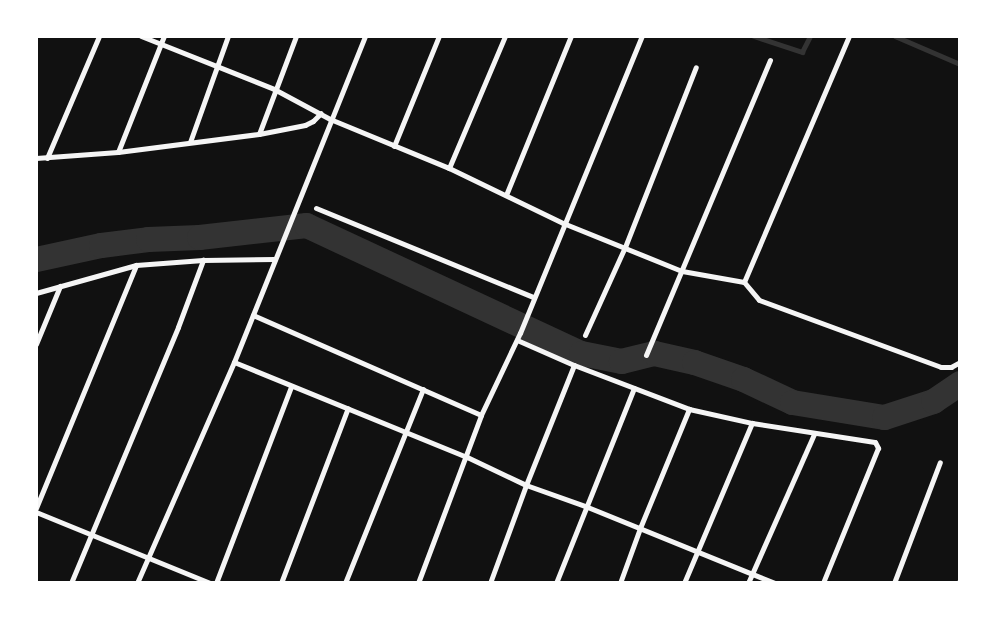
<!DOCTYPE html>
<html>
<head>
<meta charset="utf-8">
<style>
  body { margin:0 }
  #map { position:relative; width:996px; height:619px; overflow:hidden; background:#111; font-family:Mulish,sans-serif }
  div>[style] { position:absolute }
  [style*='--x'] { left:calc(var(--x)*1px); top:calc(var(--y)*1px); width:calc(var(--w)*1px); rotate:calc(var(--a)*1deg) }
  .stream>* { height:4.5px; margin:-2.25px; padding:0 2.25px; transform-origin:2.25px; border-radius:2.25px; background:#333 }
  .river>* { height:25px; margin:-12.5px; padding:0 12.5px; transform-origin:12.5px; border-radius:12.5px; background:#333 }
  .minor>* { height:5px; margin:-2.5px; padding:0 2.5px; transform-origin:2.5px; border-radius:2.5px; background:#f5f5f5 }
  span { translate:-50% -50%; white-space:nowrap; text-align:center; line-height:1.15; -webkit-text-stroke:5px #fff; paint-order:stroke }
  .frame { position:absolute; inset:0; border:38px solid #fff; pointer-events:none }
</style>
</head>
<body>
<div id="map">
  <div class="stream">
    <i style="--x:754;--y:36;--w:51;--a:18.4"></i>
    <i style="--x:802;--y:52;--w:18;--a:-63"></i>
    <i style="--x:895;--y:36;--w:71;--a:23.3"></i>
  </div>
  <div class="river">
    <i style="--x:36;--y:259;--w:66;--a:-12.2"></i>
    <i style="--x:101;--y:245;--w:47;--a:-7.3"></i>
    <i style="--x:148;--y:239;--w:51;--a:-2.2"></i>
    <i style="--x:199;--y:237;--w:108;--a:-6.4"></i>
    <i style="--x:306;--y:225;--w:303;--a:25"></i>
    <i style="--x:581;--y:353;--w:41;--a:11.3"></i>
    <i style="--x:621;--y:361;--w:34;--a:-14"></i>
    <i style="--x:654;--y:353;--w:41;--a:12.7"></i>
    <i style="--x:694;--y:362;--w:52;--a:19.1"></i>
    <i style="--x:743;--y:379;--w:54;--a:25.1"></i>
    <i style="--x:792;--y:402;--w:93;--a:9.3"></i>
    <i style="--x:884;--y:417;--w:52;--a:-18.1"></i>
    <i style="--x:933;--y:401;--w:32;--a:-34"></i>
  </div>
  <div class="minor">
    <i style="--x:141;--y:36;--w:143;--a:21.7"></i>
    <i style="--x:274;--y:89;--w:64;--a:28.2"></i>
    <i style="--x:330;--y:119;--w:129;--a:22.4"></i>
    <i style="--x:449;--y:168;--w:127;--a:25.8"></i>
    <i style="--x:563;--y:223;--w:128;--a:22"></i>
    <i style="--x:682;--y:271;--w:63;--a:10.1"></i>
    <i style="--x:744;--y:282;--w:23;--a:50"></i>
    <i style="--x:759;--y:300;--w:194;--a:20.2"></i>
    <i style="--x:941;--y:367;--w:10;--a:0"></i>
    <i style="--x:951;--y:367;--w:10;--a:-29"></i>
    <i style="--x:259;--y:134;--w:105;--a:-69.3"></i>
    <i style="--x:190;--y:142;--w:113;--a:-70.3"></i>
    <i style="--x:394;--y:146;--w:119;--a:-67.8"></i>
    <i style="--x:118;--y:152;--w:125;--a:-68.4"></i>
    <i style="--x:36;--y:158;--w:82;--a:-4.2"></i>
    <i style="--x:118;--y:152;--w:142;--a:-7.3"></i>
    <i style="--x:259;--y:134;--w:47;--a:-11.1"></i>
    <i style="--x:305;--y:125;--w:9;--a:-27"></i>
    <i style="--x:313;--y:121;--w:11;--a:-45"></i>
    <i style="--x:47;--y:158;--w:133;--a:-66.9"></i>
    <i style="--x:449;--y:168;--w:143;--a:-67"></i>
    <i style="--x:506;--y:195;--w:172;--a:-67.8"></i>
    <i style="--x:316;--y:208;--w:235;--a:22.3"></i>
    <i style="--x:744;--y:282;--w:267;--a:-66.9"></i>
    <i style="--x:36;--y:293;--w:104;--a:-15.6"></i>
    <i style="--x:136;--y:265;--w:67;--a:-4.3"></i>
    <i style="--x:203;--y:260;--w:72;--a:-0.8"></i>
    <i style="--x:253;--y:315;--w:249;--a:23.7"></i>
    <i style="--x:585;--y:335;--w:97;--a:-65.6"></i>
    <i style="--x:625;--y:247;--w:193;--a:-68.5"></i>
    <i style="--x:517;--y:340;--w:62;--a:23.7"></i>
    <i style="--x:574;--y:365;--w:123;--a:20.9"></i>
    <i style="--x:689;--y:409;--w:65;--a:12.5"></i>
    <i style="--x:752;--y:423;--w:124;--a:8.8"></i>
    <i style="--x:875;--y:442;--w:7;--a:63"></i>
    <i style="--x:878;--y:448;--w:146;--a:112.2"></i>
    <i style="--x:36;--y:344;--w:63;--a:-67.5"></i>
    <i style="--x:646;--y:355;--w:320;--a:-67.2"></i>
    <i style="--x:234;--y:362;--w:252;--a:22.2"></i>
    <i style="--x:467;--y:457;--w:65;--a:25.4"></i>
    <i style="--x:526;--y:485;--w:63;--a:19.6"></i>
    <i style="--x:585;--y:506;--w:205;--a:22.1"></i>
    <i style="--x:36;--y:508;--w:263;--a:-67.6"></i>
    <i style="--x:36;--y:512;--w:188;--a:22.2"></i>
    <i style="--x:71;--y:583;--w:277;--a:-67.3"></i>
    <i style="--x:178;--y:327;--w:72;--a:-69.5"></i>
    <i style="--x:137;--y:583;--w:241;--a:-66.3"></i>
    <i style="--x:234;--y:362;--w:351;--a:-68.1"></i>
    <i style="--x:216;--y:583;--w:210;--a:-69.1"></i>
    <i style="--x:281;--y:583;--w:187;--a:-69.1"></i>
    <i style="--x:345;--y:583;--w:209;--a:-68.1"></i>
    <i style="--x:418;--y:583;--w:179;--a:-69.4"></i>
    <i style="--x:481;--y:415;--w:91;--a:-64.6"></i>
    <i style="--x:520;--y:333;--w:321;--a:-67.7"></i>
    <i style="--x:490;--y:583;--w:104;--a:-69.8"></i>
    <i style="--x:526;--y:485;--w:129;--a:-68.2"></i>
    <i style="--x:556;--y:583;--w:210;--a:-68.2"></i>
    <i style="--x:620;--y:583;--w:59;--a:-70"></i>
    <i style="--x:640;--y:528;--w:129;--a:-67.6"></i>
    <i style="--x:684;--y:583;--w:174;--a:-67"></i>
    <i style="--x:748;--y:583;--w:163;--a:-66.1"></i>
    <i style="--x:894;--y:583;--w:129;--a:-69.2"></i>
    <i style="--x:959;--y:583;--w:3;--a:-72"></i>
  </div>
  <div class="frame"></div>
</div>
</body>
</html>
